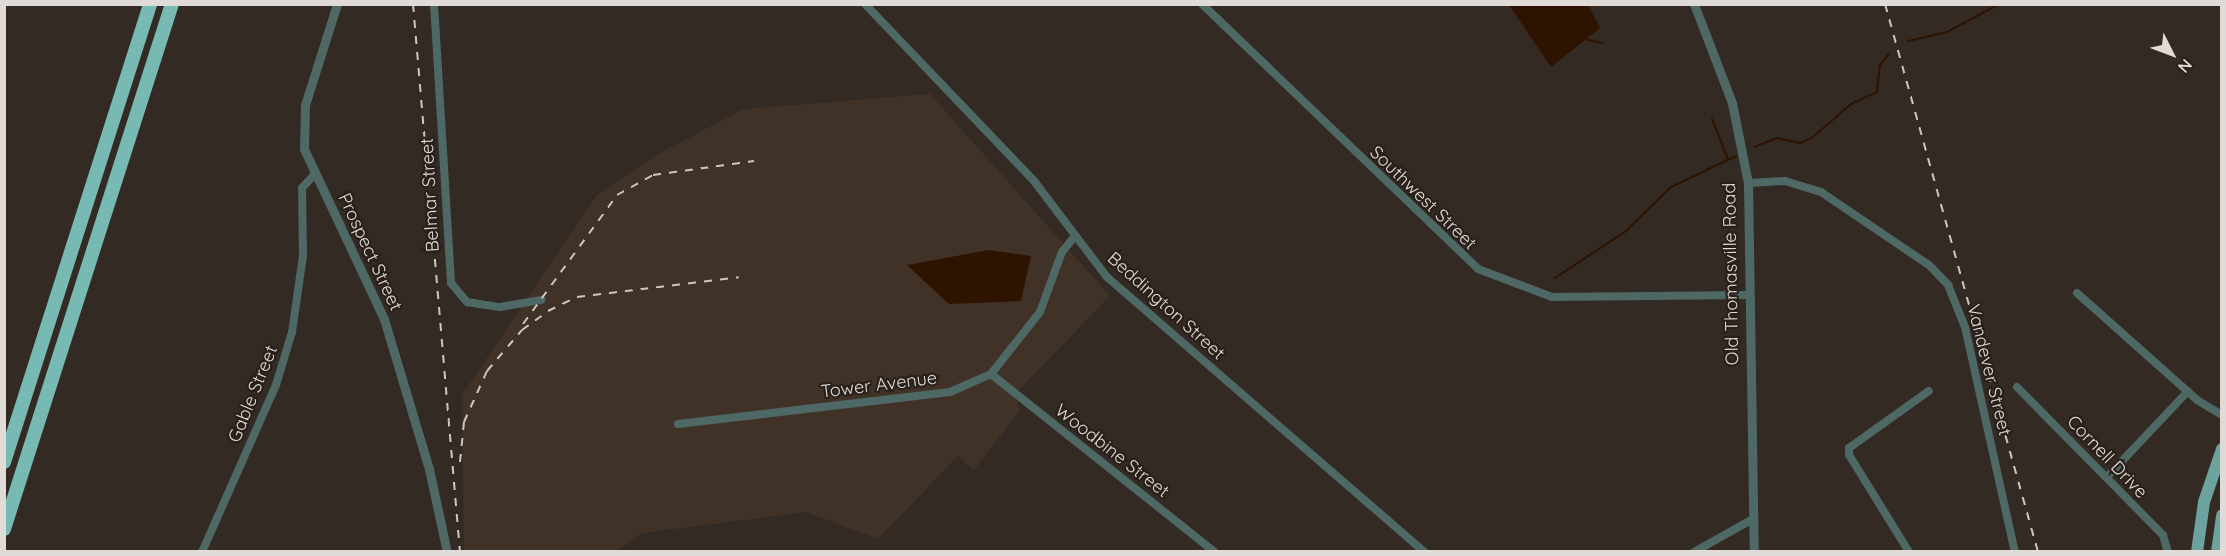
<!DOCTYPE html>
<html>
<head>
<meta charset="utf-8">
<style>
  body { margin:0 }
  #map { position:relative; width:2226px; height:556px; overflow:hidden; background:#342a24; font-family:Quicksand,sans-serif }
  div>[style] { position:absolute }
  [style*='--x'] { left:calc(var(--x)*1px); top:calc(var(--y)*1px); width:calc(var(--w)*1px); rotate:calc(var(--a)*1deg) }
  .built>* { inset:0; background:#413228 }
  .water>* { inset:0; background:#2e1301 }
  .stream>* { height:2px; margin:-1px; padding:0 1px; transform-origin:1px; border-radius:1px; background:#2e1301 }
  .minor>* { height:8px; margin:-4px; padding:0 4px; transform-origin:4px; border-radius:4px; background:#4e6865 }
  .tertiary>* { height:9px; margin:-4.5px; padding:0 4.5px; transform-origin:4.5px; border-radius:4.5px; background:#4e6865 }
  .primary>* { height:12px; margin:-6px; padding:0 6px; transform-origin:6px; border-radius:6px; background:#6ca39e }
  .motorway>* { height:14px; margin:-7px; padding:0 7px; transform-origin:7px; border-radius:7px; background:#77bab4 }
  .rail>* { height:2px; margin-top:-1px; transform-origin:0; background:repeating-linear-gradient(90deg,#cdc7c2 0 8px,transparent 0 16px) }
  span { translate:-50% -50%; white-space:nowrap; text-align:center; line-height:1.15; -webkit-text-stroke:4.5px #29201a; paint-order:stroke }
  .street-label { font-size:18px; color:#e1dbd7 }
  .frame { position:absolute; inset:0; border:6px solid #e1dbd7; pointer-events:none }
  .north { position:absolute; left:2142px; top:24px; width:60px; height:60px; -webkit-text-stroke:4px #29201a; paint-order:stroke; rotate:132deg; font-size:16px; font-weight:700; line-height:24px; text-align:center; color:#e1dbd7 }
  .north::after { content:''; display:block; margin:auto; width:21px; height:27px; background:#e1dbd7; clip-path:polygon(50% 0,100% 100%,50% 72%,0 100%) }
</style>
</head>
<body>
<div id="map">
  <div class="built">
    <i style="clip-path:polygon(930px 94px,1110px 296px,1015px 394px,1020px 410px,974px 470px,958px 456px,878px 539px,806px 512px,642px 533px,617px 551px,464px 551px,462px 395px,596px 196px,660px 153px,744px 109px)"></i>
  </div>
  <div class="water">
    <i style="clip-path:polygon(1509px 5px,1588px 5px,1600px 28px,1551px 67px)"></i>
    <i style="clip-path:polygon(989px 250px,1031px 256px,1021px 301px,949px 304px,907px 265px)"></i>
  </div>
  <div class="stream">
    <i style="--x:1584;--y:39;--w:19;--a:12"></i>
    <i style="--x:1908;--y:41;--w:40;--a:-13"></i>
    <i style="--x:1947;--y:32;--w:59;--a:-28.3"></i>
    <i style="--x:1712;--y:119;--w:43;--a:68.2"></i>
    <i style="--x:1754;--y:147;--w:25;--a:-21"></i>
    <i style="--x:1777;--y:138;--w:25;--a:12"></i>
    <i style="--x:1801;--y:143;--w:13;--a:-27"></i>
    <i style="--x:1813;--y:137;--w:50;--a:-41"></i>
    <i style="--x:1851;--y:104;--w:29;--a:-25"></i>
    <i style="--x:1877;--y:92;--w:27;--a:-84"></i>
    <i style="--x:1880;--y:65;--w:14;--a:-51"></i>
    <i style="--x:1555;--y:278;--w:85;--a:-33.5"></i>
    <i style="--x:1626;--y:231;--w:63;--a:-44.4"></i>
    <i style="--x:1671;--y:187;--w:72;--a:-25.5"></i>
  </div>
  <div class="minor">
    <i style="--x:434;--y:4;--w:280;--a:86.5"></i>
    <i style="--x:451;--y:283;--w:25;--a:50"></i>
    <i style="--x:467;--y:302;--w:33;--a:9"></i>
    <i style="--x:500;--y:307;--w:42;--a:-9.7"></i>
    <i style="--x:865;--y:4;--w:245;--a:46.3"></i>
    <i style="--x:1034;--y:181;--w:121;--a:52.8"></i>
    <i style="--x:1107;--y:277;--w:420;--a:40.9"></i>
    <i style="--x:1202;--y:4;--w:383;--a:43.8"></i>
    <i style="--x:1478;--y:269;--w:79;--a:20.7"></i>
    <i style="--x:1552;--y:297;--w:196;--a:-0.6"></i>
    <i style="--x:1748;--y:183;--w:37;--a:-3"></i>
    <i style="--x:1785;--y:181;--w:38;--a:17"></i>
    <i style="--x:1821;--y:192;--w:130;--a:34.1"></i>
    <i style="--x:1929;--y:265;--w:28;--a:46"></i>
    <i style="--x:1948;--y:285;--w:45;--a:68"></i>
    <i style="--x:1965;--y:327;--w:230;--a:77.5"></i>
    <i style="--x:2077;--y:293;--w:161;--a:41.7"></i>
    <i style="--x:2197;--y:400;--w:29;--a:31"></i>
    <i style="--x:991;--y:374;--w:286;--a:38.5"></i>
    <i style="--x:2017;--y:387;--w:208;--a:45.4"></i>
    <i style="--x:2163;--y:535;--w:18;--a:74"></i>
    <i style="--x:678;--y:424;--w:274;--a:-6.7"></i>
    <i style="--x:950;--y:392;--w:45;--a:-23.7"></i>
    <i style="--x:991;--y:374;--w:79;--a:-51.7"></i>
    <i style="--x:1040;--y:312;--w:64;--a:-69.9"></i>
    <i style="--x:1062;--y:252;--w:19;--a:-51"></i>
    <i style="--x:2107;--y:477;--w:118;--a:-46.7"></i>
    <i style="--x:202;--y:552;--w:183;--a:-66.1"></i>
    <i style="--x:276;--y:385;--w:55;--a:-73.2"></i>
    <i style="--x:292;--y:332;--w:77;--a:-81.8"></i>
    <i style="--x:303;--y:256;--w:68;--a:-90.8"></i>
    <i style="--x:302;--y:188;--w:18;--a:-47"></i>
    <i style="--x:1694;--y:552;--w:68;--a:-29.2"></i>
    <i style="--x:1909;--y:552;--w:114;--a:-121.7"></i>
    <i style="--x:1849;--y:455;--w:7;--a:-90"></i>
    <i style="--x:1849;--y:448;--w:98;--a:-35.5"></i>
  </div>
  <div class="tertiary">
    <i style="--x:337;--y:4;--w:106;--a:107.6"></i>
    <i style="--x:305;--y:105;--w:44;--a:91.3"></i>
    <i style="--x:304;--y:149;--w:188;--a:64.8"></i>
    <i style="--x:384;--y:319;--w:157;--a:73.3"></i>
    <i style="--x:429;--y:469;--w:85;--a:77.8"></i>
    <i style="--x:1694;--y:4;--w:106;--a:69"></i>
    <i style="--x:1732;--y:103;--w:82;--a:78.7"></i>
    <i style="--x:1748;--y:183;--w:369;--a:89.1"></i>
  </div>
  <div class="primary">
    <i style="--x:2197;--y:552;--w:50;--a:-82"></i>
    <i style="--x:2204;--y:502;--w:56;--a:-71.2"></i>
    <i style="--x:2217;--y:552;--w:37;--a:-82"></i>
  </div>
  <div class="motorway">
    <i style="--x:4;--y:462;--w:481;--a:-72.3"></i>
    <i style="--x:4;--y:529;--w:551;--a:-72.26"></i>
  </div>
  <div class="rail">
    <i style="--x:413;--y:4;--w:550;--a:85.1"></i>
    <i style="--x:1885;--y:4;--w:569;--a:74.4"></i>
    <i style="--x:523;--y:324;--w:160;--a:-53.9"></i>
    <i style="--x:617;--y:195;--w:41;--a:-29.1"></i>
    <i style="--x:653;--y:175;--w:102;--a:-7.9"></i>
    <i style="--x:460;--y:462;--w:40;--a:-84.3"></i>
    <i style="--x:464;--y:422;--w:56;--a:-65.7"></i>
    <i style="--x:487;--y:371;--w:54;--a:-49.5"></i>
    <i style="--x:522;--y:330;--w:32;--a:-36"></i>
    <i style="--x:548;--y:311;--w:32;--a:-26"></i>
    <i style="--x:577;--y:297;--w:163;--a:-7"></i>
  </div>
  <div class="street-label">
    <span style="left:430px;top:195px;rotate:-93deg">Belmar Street</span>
    <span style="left:1423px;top:198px;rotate:44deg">Southwest Street</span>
    <span style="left:370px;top:252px;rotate:65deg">Prospect Street</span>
    <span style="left:1731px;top:274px;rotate:-91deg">Old Thomasville Road</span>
    <span style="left:1166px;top:306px;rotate:42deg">Beddington Street</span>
    <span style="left:1989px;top:370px;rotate:76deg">Vandever Street</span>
    <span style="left:879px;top:385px;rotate:-7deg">Tower Avenue</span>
    <span style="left:253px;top:394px;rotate:-68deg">Gable Street</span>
    <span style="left:1112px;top:451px;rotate:38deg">Woodbine Street</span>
    <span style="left:2107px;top:457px;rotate:46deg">Cornell Drive</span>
  </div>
  <div class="frame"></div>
  <div class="north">N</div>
</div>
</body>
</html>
